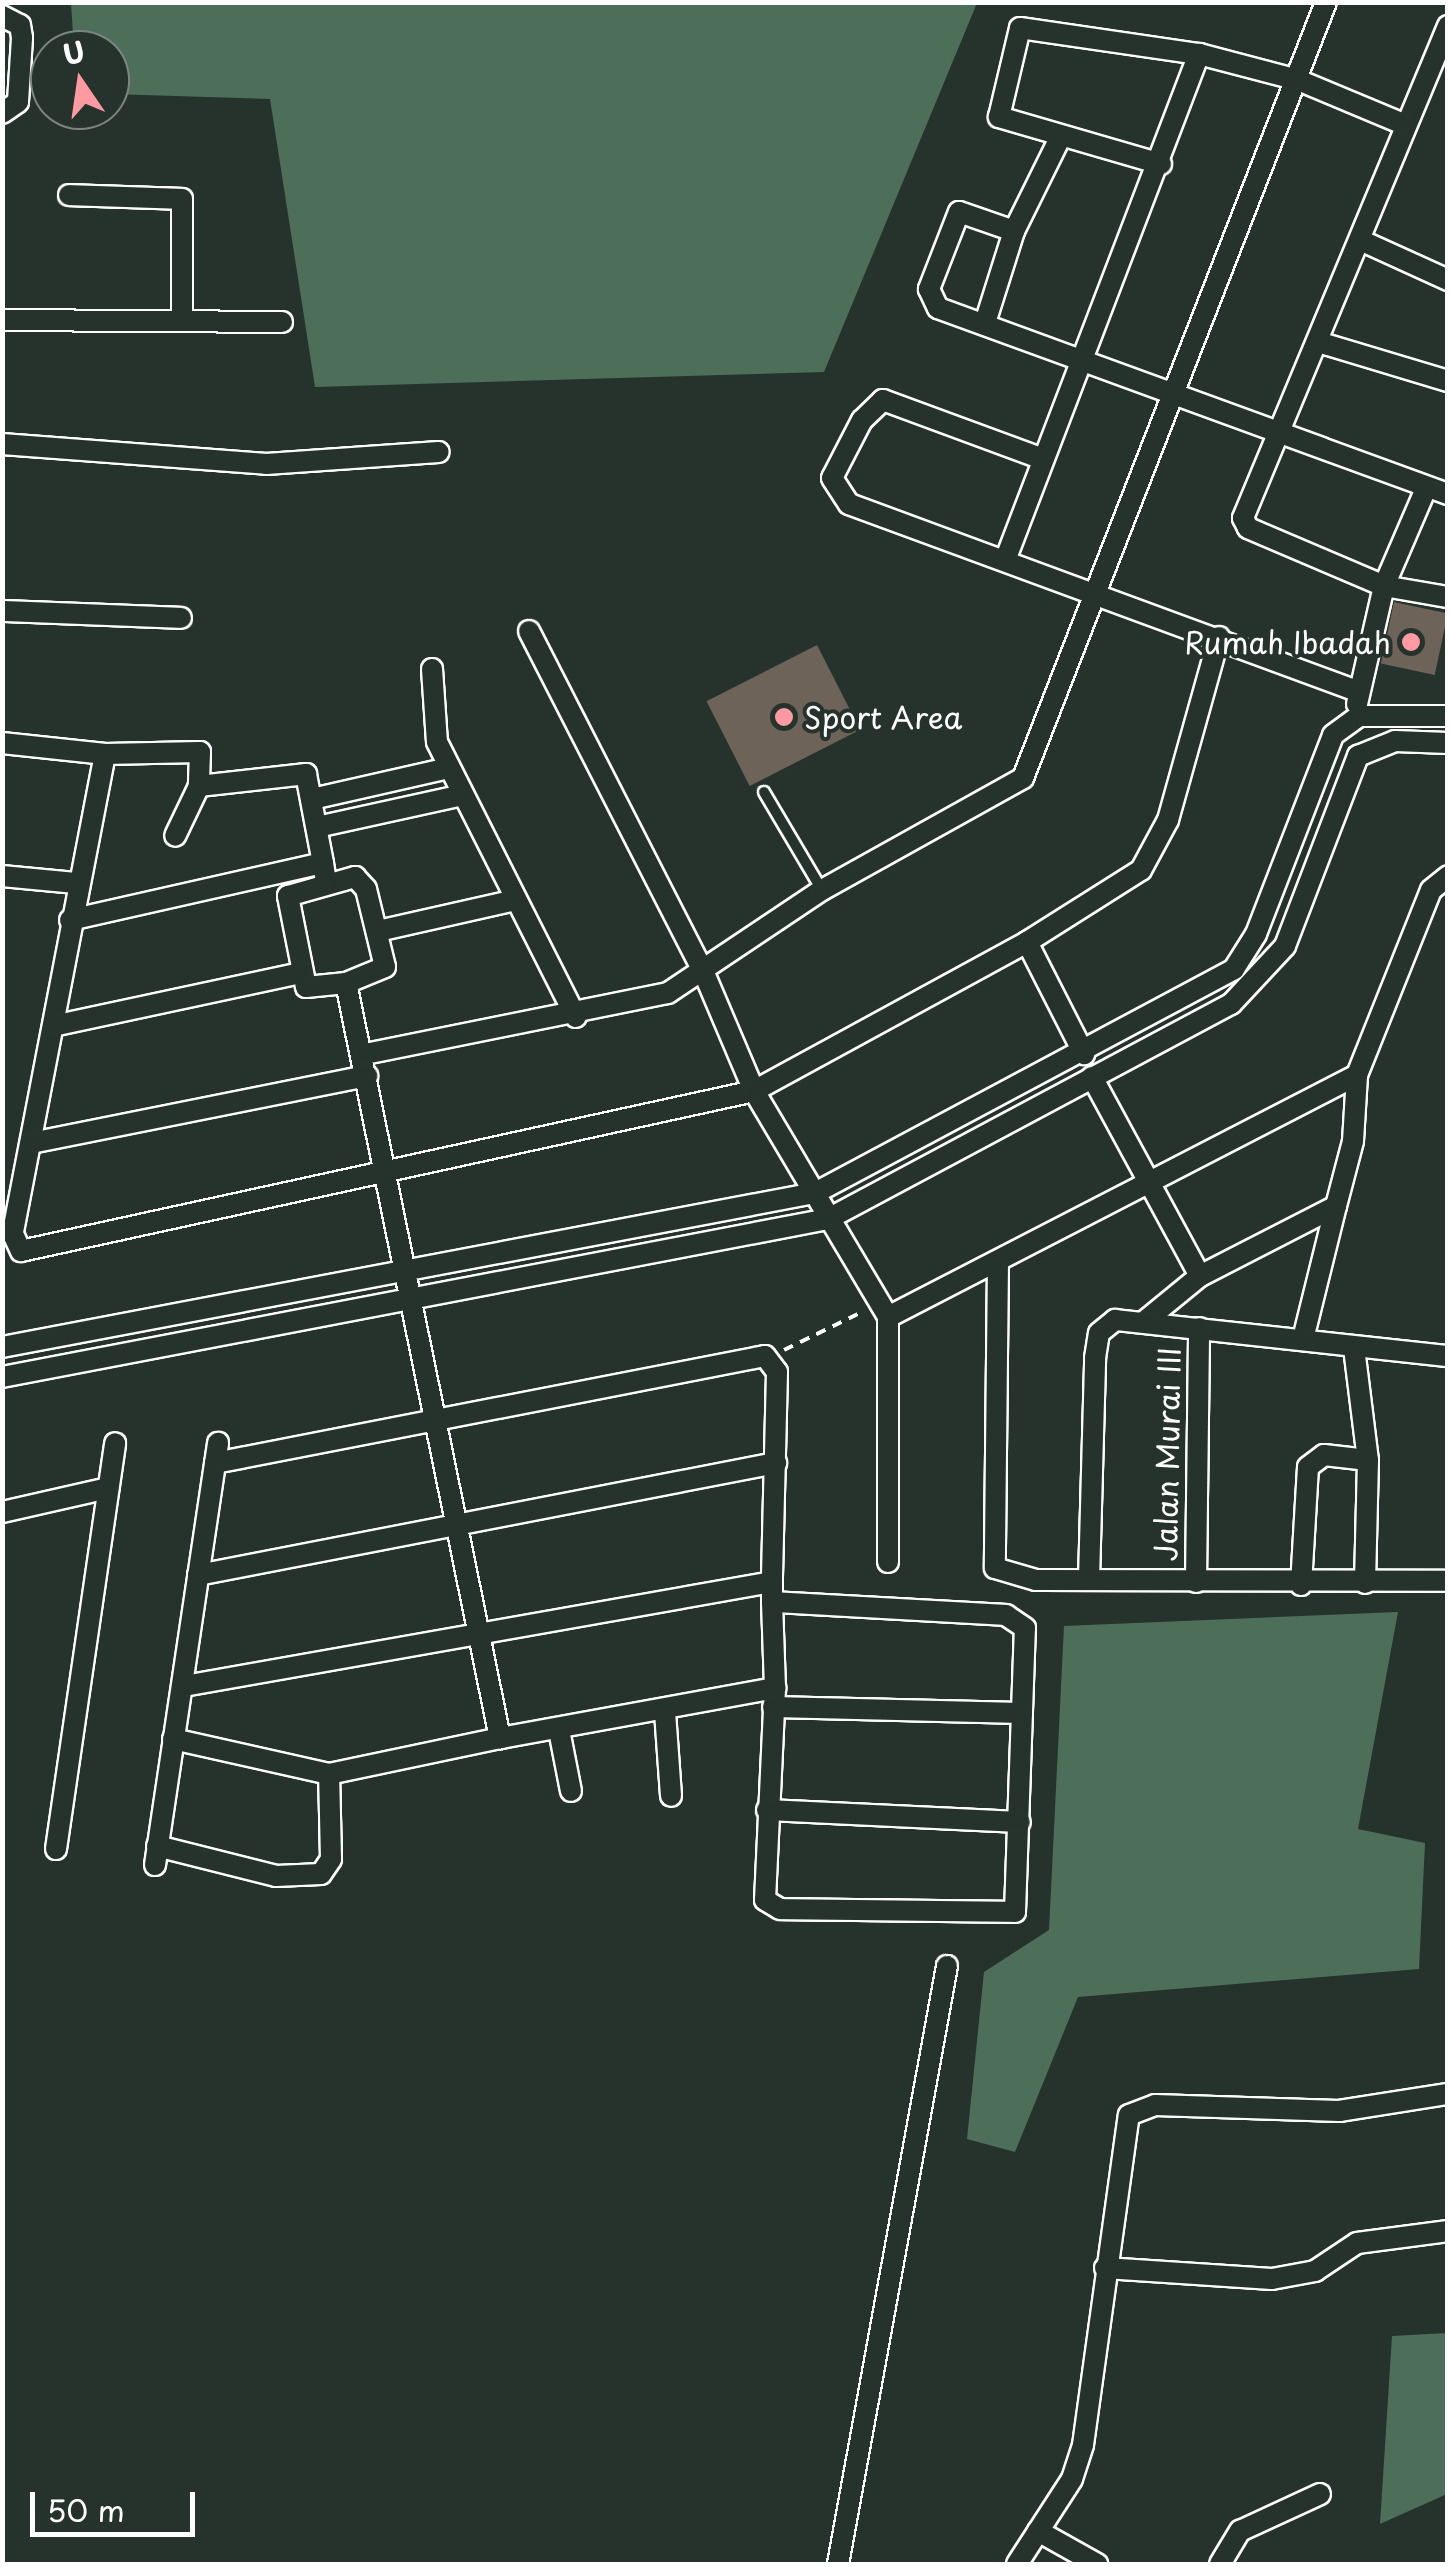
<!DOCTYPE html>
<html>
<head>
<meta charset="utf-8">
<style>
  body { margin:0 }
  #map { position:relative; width:1450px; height:2567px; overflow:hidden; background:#26332d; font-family:"Playpen Sans",sans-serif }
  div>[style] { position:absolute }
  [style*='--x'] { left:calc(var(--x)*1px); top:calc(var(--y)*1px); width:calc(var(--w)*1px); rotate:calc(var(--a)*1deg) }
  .green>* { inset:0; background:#4d6e59 }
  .building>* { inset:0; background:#6e6358; transform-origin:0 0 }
  .path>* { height:4px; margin-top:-2px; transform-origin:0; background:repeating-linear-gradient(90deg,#fff 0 10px,transparent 0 18px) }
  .roads { filter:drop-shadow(2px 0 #fff) drop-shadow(-2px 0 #fff) drop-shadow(0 2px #fff) drop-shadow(0 -2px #fff) }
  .service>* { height:10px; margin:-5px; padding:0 5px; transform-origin:5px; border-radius:5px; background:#26332d }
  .minor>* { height:20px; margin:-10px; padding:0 10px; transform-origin:10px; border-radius:10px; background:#26332d }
  .dots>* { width:28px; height:28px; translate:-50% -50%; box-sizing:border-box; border:5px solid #26332d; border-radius:50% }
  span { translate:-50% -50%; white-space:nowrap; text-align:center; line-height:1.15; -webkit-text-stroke:8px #26332d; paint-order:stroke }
  .poi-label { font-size:30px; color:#fff }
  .right { translate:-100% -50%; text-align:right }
  .left { translate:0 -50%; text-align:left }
  .street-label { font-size:30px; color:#fff }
  .frame { position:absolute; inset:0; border:5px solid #fff; pointer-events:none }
  .north { position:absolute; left:30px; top:30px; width:100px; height:100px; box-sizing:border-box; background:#26332d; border:2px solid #7d8581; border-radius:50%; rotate:347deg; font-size:28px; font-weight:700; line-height:40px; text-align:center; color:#fff }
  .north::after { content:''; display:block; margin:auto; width:35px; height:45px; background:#ff9aa2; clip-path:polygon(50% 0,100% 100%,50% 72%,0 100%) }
  .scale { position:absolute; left:30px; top:2492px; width:165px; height:45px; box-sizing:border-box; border:5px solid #fff; border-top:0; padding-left:12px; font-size:30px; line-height:35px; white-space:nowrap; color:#fff; -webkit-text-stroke:8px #26332d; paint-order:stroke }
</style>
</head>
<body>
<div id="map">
  <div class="green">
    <i style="clip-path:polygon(71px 3px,71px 2px,977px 3px,824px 372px,315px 387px,270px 99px,110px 94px,110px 50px,74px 50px)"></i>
    <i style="clip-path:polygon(1398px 1612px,1358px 1829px,1425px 1843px,1419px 1969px,1078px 1997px,1015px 2152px,967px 2139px,984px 1972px,1049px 1930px,1064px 1626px)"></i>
    <i style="clip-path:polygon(1447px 2333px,1447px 2494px,1380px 2524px,1392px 2336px)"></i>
  </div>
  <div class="building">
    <i style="left:1394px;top:602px;width:55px;height:63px;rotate:12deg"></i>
    <i style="left:817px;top:645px;width:95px;height:124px;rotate:63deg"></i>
  </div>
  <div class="path">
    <i style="--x:784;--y:1350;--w:85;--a:-26"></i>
  </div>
  <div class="roads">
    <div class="service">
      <i style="--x:764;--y:792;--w:114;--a:59.4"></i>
    </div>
    <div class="minor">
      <i style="--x:2;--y:16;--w:20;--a:27"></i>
      <i style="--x:20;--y:25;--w:13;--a:81"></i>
      <i style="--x:22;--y:38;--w:64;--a:93.6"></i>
      <i style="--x:18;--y:102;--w:19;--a:145"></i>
      <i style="--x:1448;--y:26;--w:533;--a:112.62"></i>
      <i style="--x:1243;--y:518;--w:11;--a:63"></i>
      <i style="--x:1248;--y:528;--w:148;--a:23.1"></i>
      <i style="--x:1384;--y:586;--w:65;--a:9.8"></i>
      <i style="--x:1161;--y:164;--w:169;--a:-163.8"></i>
      <i style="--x:999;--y:117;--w:91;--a:-76.7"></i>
      <i style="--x:1020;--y:28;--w:181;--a:8.3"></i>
      <i style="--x:1199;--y:54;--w:102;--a:14.7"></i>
      <i style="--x:1298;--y:80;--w:112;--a:22.7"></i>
      <i style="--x:69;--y:195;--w:113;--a:2"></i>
      <i style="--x:182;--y:199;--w:120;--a:90"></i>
      <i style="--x:1014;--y:231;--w:58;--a:-160.9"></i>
      <i style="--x:959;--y:212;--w:83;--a:111.3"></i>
      <i style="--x:929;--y:289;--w:21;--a:65"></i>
      <i style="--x:938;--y:308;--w:543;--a:20.04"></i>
      <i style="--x:1360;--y:240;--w:97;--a:24.4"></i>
      <i style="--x:2;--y:320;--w:280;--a:0.4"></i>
      <i style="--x:985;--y:323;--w:96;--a:-72.5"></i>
      <i style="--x:1014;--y:231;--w:104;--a:-63.7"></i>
      <i style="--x:1318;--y:342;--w:136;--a:16.7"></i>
      <i style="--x:2;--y:444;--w:265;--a:4.3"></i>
      <i style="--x:266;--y:464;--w:173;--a:-4"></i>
      <i style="--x:1043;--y:459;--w:171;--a:-159.8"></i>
      <i style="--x:883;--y:400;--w:29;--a:136"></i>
      <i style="--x:862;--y:420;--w:65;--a:117.3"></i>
      <i style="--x:832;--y:478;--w:31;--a:57"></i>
      <i style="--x:849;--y:504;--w:538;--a:20.22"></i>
      <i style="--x:1006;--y:558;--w:540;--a:-69.05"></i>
      <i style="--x:2;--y:611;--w:179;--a:2.2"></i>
      <i style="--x:529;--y:631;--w:384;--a:62.9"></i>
      <i style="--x:704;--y:973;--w:128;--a:67"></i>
      <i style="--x:754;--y:1091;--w:263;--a:59.3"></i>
      <i style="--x:888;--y:1317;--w:245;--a:90"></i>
      <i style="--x:432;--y:669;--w:73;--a:86.1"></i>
      <i style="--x:437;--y:742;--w:308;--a:63.2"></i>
      <i style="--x:1357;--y:704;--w:121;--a:-77.1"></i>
      <i style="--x:1384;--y:586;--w:103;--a:-66.7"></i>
      <i style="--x:2;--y:743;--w:104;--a:6.1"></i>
      <i style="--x:105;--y:754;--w:95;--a:-1.2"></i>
      <i style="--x:200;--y:752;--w:34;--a:92"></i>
      <i style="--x:199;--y:786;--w:55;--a:115.6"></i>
      <i style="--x:105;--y:754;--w:489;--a:100.9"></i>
      <i style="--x:13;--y:1234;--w:19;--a:65"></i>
      <i style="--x:21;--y:1251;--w:750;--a:-12.31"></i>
      <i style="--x:754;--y:1091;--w:311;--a:-28.6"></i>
      <i style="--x:1027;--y:942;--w:135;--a:-32.3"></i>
      <i style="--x:1141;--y:870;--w:57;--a:-61.6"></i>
      <i style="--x:1168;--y:820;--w:190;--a:-74.4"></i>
      <i style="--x:199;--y:786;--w:108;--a:-6.4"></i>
      <i style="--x:306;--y:774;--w:91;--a:79.2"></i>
      <i style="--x:312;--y:799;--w:139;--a:-12.8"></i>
      <i style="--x:317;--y:827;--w:148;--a:-12.4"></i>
      <i style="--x:2;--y:876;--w:74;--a:5.4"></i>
      <i style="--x:355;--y:877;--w:16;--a:47"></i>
      <i style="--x:366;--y:889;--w:80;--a:76.3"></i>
      <i style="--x:385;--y:967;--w:42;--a:157.7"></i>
      <i style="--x:346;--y:983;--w:40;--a:174.3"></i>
      <i style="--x:306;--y:987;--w:93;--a:-101.2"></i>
      <i style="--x:288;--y:896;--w:70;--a:-15.8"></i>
      <i style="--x:70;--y:920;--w:259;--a:-12.7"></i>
      <i style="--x:323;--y:863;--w:19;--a:81"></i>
      <i style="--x:378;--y:931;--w:141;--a:-12.7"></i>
      <i style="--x:1027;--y:942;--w:126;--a:63"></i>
      <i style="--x:346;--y:983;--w:771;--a:78.47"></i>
      <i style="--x:500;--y:1738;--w:280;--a:-10.3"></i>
      <i style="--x:58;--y:1025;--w:249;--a:-12.1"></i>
      <i style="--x:365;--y:1054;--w:309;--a:-11.4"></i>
      <i style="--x:668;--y:993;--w:185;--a:-33.8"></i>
      <i style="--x:822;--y:890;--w:230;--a:-29.1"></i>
      <i style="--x:1023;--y:778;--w:833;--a:-68.67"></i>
      <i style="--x:1092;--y:1077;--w:226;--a:61.5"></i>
      <i style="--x:31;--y:1143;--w:343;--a:-11.3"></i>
      <i style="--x:998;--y:1261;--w:307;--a:90.6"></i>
      <i style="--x:995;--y:1568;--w:43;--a:16.3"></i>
      <i style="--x:1036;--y:1580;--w:412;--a:0.1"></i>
      <i style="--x:888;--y:1317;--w:528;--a:-27.29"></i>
      <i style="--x:1357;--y:1075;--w:199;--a:-68.2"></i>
      <i style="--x:1431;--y:890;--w:22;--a:-39"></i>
      <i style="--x:1145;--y:1321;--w:71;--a:-39.3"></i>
      <i style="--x:1200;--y:1276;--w:153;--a:-27.2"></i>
      <i style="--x:1336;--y:1206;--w:67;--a:-75.3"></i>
      <i style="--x:1353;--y:1141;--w:66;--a:-86.5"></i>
      <i style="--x:1303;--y:1339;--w:137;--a:-76.1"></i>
      <i style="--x:2;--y:1347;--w:827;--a:-10.73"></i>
      <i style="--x:815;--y:1193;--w:475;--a:-28.1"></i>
      <i style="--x:1234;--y:969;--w:41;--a:-57.8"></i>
      <i style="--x:1256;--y:934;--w:213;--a:-68.8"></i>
      <i style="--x:1333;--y:735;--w:32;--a:-36"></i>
      <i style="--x:1359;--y:716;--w:89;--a:0"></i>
      <i style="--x:1354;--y:1348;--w:113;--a:82.9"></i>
      <i style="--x:1368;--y:1460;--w:123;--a:91.4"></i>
      <i style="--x:2;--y:1377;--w:841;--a:-10.83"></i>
      <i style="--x:828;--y:1219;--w:457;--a:-28.1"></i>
      <i style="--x:1231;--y:1004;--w:79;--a:-47"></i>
      <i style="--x:1285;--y:946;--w:204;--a:-69"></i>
      <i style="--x:1358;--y:756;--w:40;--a:-22"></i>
      <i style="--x:1395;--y:741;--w:53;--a:2.2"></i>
      <i style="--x:215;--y:1463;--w:560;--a:-11.01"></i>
      <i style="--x:765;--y:1356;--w:20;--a:53"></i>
      <i style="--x:777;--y:1372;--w:210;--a:91.4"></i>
      <i style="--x:772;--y:1582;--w:20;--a:90"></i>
      <i style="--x:772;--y:1602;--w:86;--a:88"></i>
      <i style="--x:775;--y:1688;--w:212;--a:92.7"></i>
      <i style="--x:765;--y:1900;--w:17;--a:31"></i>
      <i style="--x:780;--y:1909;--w:235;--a:0.7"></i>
      <i style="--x:1015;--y:1912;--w:284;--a:-88"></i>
      <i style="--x:1025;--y:1628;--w:23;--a:-146"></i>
      <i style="--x:1006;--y:1615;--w:234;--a:-176.8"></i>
      <i style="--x:2;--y:1512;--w:109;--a:-12.8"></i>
      <i style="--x:198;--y:1575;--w:589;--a:-10.97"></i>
      <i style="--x:1089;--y:1579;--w:221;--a:-88.4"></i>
      <i style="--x:1095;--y:1358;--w:25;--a:-81"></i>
      <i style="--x:1099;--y:1333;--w:21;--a:-39"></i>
      <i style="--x:1115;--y:1320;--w:335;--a:6.2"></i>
      <i style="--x:1196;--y:1582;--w:254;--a:-89.3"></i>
      <i style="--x:1301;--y:1585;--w:118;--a:-86.6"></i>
      <i style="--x:1308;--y:1467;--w:20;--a:-37"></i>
      <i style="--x:1324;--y:1455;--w:44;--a:6.5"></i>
      <i style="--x:184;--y:1686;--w:597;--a:-10.03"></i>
      <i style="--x:773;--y:1707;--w:249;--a:1.4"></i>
      <i style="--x:665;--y:1712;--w:84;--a:85.9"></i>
      <i style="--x:559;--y:1730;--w:62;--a:78.9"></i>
      <i style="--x:173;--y:1739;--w:160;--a:12.6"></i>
      <i style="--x:329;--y:1774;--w:175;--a:-11.9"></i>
      <i style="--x:767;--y:1810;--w:253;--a:2.7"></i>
      <i style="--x:157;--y:1846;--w:123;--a:14.1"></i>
      <i style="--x:276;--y:1876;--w:45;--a:-2.5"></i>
      <i style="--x:321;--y:1874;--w:18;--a:-56"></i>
      <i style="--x:331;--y:1859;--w:85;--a:-91.3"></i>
      <i style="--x:56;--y:1849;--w:410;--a:-81.7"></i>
      <i style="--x:155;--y:1865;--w:427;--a:-81.5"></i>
      <i style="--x:1105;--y:2268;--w:167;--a:3.8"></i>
      <i style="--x:1272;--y:2279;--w:44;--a:-10.5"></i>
      <i style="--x:1315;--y:2271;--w:50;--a:-33.7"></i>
      <i style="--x:1357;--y:2243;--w:92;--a:-7.5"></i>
      <i style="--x:1038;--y:2531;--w:68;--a:29.2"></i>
      <i style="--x:838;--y:2564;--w:608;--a:-79.67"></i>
      <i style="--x:1017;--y:2564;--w:101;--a:-57.1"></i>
      <i style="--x:1072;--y:2479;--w:36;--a:-72"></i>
      <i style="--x:1083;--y:2445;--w:333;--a:-82.1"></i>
      <i style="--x:1129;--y:2115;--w:28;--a:-21"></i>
      <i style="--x:1155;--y:2105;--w:184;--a:1.9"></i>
      <i style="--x:1339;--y:2111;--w:110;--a:-8.9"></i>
      <i style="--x:1220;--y:2564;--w:39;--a:-59"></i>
      <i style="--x:1240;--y:2531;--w:88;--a:-24.8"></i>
    </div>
  </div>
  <div class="dots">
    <i style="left:1411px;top:642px;background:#ff9aa2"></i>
    <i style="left:784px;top:717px;background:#ff9aa2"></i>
  </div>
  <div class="poi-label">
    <span class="right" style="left:1391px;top:642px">Rumah Ibadah</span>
    <span class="left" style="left:804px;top:717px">Sport Area</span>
  </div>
  <div class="street-label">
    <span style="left:1167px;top:1454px;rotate:-89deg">Jalan Murai III</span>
  </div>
  <div class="frame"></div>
  <div class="north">U</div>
  <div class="scale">50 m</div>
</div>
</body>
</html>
